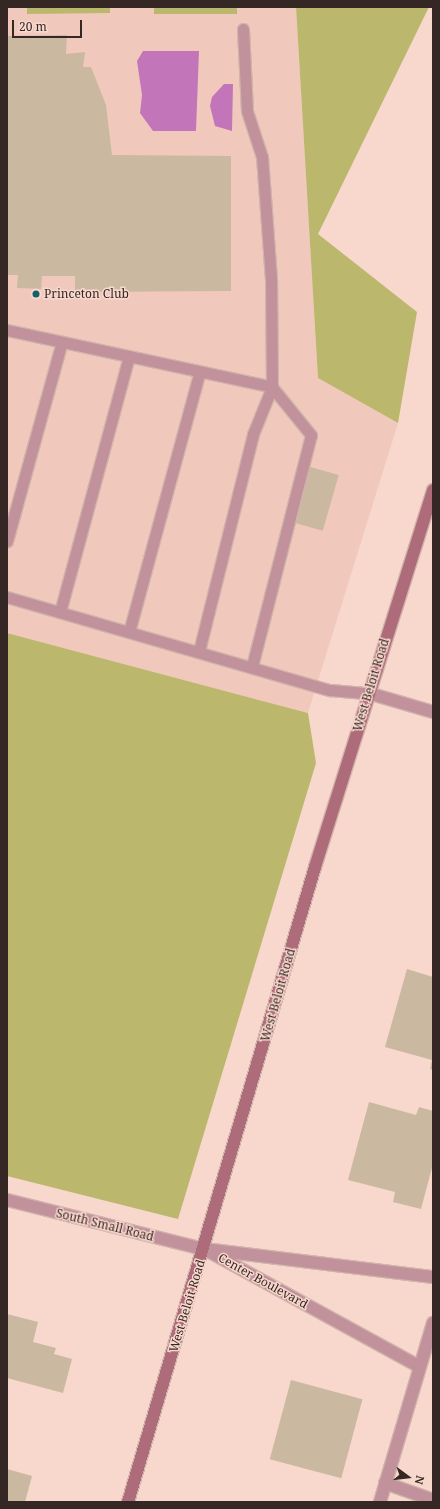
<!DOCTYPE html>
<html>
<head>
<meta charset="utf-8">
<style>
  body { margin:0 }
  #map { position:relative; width:440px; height:1509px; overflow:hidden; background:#f8d7cd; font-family:"Noto Serif",serif }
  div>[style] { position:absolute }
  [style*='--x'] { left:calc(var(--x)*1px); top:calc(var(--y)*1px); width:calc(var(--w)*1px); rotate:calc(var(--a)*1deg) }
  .built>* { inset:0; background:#f0c9bc }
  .green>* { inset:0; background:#bbb86d; transform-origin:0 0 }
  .water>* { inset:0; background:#c276b9 }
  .building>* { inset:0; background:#cbb8a0; transform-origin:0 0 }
  .roads { filter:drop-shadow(1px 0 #d1b4ab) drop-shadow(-1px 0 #d1b4ab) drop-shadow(0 1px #d1b4ab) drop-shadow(0 -1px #d1b4ab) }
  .lane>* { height:11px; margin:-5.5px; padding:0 5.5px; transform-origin:5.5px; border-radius:5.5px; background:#c1929b }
  .street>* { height:12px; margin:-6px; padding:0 6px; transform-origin:6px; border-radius:6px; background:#c1929b }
  .secondary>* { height:12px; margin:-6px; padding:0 6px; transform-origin:6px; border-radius:6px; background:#ae6b7a }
  .dots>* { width:11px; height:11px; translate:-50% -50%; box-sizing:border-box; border:2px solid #f8d7cd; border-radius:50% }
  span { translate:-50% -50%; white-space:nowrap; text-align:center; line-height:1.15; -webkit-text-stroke:3px #f8d7cd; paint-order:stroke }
  .poi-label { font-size:12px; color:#352824 }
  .left { translate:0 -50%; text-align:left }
  .street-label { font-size:12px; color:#352824 }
  .frame { position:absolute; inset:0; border:8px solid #352824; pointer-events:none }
  .north { position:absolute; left:388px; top:1457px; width:40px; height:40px; -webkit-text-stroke:3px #f8d7cd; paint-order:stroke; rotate:105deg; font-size:11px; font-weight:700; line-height:16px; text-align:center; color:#352824 }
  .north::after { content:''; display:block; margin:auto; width:14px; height:18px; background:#352824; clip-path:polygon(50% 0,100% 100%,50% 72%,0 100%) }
  .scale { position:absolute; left:12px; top:20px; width:70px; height:18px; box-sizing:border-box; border:2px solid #352824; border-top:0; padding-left:5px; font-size:12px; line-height:14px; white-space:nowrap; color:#352824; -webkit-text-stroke:3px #f8d7cd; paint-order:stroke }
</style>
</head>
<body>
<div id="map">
  <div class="built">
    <i style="clip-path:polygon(7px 7px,296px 7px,318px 378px,398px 423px,308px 713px,7px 633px)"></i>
  </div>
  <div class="green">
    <i style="clip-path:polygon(27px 7px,110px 7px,110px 13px,27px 14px)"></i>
    <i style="left:154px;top:7px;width:83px;height:7px"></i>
    <i style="clip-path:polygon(296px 7px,429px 7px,318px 234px,417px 312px,398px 423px,318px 378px)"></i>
    <i style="clip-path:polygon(7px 633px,308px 713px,316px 763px,178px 1219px,7px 1176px)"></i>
  </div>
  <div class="water">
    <i style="clip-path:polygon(143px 51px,199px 51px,196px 131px,153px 131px,140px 113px,142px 95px,137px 61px)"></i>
    <i style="clip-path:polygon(224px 84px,233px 84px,232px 131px,215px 126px,210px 106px,212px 97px)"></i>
  </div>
  <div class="building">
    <i style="clip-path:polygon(67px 35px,66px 54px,85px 52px,83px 67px,91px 67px,106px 105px,112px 155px,231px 156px,231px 291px,75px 292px,75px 276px,42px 276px,41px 289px,17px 288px,18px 275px,7px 275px,7px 36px)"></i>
    <i style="left:307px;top:466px;width:33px;height:58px;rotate:16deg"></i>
    <i style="clip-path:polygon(407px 969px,433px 977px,433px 1070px,430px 1069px,432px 1060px,385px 1047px)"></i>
    <i style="clip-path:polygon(369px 1102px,416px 1115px,419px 1107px,433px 1111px,433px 1164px,421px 1209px,393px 1202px,395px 1192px,348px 1180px)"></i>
    <i style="clip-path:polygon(7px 1314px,38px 1322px,33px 1342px,56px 1348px,54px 1354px,72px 1359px,63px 1393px,7px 1378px)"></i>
    <i style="left:291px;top:1380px;width:74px;height:82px;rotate:15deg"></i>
    <i style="clip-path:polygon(7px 1469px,32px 1476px,25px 1502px,7px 1502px)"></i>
  </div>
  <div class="roads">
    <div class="lane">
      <i style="--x:7;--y:330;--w:271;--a:12.1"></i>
      <i style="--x:272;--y:387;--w:62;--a:50.9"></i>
      <i style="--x:311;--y:435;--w:238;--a:104.3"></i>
      <i style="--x:7;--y:541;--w:206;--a:-74.6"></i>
      <i style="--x:7;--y:597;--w:336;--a:16.1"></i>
      <i style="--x:330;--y:690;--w:38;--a:5"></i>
      <i style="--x:60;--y:612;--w:265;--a:-74.9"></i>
      <i style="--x:129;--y:632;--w:270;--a:-74.8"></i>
      <i style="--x:199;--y:651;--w:224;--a:-76"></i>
      <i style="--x:253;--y:434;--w:51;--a:-68"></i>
      <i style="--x:272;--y:387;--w:108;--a:-90.5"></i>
      <i style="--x:271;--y:279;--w:122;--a:-94.2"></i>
      <i style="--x:262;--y:157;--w:48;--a:-108.1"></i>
      <i style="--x:247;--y:111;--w:82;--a:-92.8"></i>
    </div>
    <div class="street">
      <i style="--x:368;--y:693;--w:68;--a:16.3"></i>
      <i style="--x:7;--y:1200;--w:203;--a:14"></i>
      <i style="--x:204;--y:1249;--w:231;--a:7"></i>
      <i style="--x:210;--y:1252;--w:239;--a:28.7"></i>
      <i style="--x:385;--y:1483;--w:51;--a:19.5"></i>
      <i style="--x:380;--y:1502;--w:187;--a:-73.5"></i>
    </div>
    <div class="secondary">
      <i style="--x:128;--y:1502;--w:662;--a:-73.59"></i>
      <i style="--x:315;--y:867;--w:395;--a:-72.6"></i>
    </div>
  </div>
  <div class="dots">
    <i style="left:36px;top:294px;background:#13616b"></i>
  </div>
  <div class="poi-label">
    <span class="left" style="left:44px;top:294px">Princeton Club</span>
  </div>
  <div class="street-label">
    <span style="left:371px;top:685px;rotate:-73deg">West Beloit Road</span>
    <span style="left:278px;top:995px;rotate:-74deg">West Beloit Road</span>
    <span style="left:105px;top:1225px;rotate:14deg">South Small Road</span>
    <span style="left:263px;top:1281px;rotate:29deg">Center Boulevard</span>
    <span style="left:187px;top:1306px;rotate:-73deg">West Beloit Road</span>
  </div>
  <div class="frame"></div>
  <div class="north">N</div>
  <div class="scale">20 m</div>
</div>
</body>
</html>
